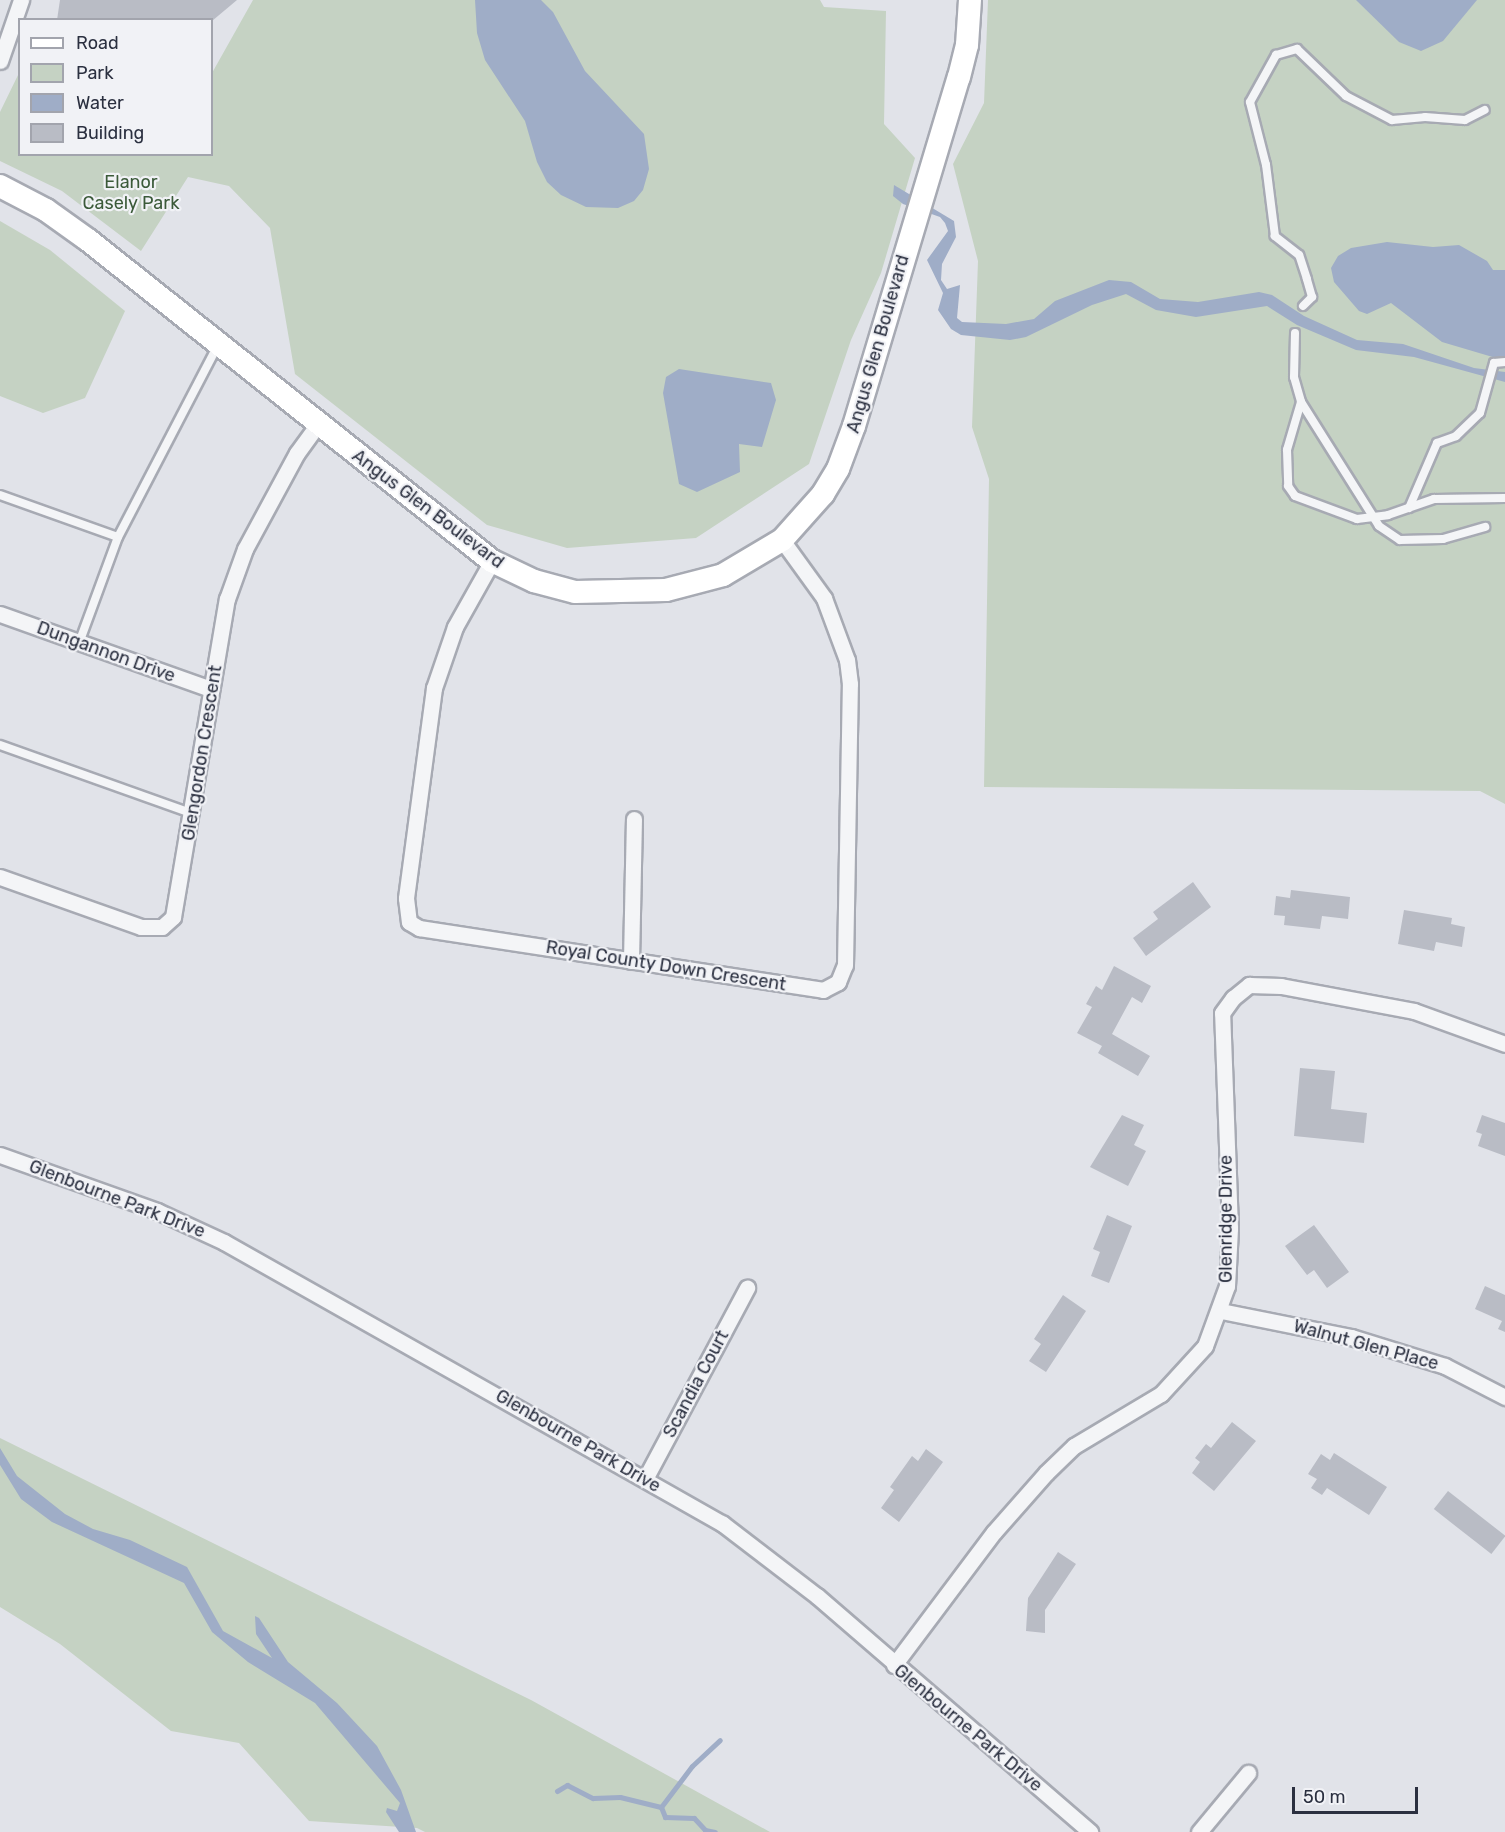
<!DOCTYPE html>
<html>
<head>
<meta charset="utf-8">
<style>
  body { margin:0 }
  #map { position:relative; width:1505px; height:1832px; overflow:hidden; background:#e1e3e9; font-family:Rubik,sans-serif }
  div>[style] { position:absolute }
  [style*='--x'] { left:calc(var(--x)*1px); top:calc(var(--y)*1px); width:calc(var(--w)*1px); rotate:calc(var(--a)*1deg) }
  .green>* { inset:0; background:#c5d2c3 }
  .water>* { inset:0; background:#9fadc7 }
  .stream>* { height:5px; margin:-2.5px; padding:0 2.5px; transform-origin:2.5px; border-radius:2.5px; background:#9fadc7 }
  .building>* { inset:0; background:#b9bcc5; transform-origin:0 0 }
  .roads { filter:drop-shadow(2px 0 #a7aab3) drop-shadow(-2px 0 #a7aab3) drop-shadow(0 2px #a7aab3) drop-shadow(0 -2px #a7aab3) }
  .lane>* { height:8px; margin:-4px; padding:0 4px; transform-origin:4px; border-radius:4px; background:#f4f5f7 }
  .street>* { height:15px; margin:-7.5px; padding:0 7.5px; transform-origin:7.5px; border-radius:7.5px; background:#f4f5f7 }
  .secondary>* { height:22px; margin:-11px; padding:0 11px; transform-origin:11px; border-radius:11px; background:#fff }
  span { translate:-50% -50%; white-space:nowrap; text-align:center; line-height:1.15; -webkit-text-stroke:4.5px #f1f2f6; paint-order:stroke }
  .park-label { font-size:18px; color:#3b5a39 }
  .street-label { font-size:18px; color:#2b3040 }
  .legend { position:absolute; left:18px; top:18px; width:195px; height:138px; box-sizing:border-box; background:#f1f2f6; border:2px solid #a2a4ad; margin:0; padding:8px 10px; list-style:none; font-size:18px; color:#2b3040 }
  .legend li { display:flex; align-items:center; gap:12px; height:30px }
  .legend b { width:30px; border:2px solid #a2a4ad }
  .scale { position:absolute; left:1292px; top:1787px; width:126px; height:27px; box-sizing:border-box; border:3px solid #2b3040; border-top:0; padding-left:8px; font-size:18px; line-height:21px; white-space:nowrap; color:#2b3040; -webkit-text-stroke:4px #f1f2f6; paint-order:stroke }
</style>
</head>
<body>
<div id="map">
  <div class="green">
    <i style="clip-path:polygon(253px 0,820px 0,824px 7px,886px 11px,884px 124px,915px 158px,881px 273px,851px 340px,809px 464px,696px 538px,567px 548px,487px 525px,295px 374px,270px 228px,229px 186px,188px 177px,141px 251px,62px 191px,0 161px,0 112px,19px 73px,20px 154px,212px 154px,212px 73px)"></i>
    <i style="clip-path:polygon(988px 0,1505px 0,1505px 804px,1480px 791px,984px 787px,989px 479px,972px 427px,978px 261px,953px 164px,984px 103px)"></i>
    <i style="clip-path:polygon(0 221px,50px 250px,125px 311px,85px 398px,43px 413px,0 396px)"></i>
    <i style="clip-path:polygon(0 1438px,531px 1700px,770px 1832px,425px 1832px,417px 1828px,309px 1821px,239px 1743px,171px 1731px,60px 1644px,0 1607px)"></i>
  </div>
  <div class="water">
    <i style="clip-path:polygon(475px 0,541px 0,553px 12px,585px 71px,644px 134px,649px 169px,643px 190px,634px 201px,618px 208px,586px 207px,561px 195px,547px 182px,537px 162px,525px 121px,485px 60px,477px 33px)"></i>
    <i style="clip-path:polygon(1356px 0,1477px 0,1443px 41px,1421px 51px,1399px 42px)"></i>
    <i style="clip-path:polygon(894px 185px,954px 221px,956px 237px,942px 264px,941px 280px,947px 289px,960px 285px,957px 318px,962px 322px,1006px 324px,1034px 319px,1055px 301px,1109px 280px,1131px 282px,1160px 299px,1198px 302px,1259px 292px,1272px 295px,1304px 316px,1357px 340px,1403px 344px,1474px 368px,1505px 372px,1505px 382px,1414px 357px,1356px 350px,1297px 325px,1267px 306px,1196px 317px,1156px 310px,1126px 294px,1092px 305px,1026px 337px,1010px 340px,961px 335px,951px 329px,938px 310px,943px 293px,927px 260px,948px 231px,945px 223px,940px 217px,903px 204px,893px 196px)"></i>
    <i style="clip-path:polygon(1387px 242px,1433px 247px,1459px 245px,1487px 261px,1493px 270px,1505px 270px,1505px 356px,1496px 358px,1442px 342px,1391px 303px,1367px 314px,1359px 311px,1334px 282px,1331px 268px,1338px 256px,1351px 248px)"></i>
    <i style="clip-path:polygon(679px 369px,771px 383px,776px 400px,762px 447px,739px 444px,740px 472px,697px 492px,679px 484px,663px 393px,666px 377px)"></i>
    <i style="clip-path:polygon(0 1448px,17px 1476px,65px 1514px,93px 1529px,130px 1540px,187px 1567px,223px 1631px,272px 1658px,256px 1634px,255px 1616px,259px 1618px,288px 1662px,337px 1703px,377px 1746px,401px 1790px,416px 1832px,399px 1832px,386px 1812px,387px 1808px,397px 1811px,400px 1803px,315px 1703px,248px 1662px,212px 1632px,184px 1583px,52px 1522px,21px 1499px,0 1465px)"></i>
  </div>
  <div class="stream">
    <i style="--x:557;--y:1791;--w:12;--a:-31"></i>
    <i style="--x:567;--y:1785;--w:29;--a:27"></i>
    <i style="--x:593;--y:1798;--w:27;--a:-2"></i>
    <i style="--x:620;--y:1797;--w:42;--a:13.7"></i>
    <i style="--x:661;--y:1807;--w:51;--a:-52.9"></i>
    <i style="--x:692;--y:1766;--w:38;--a:-43"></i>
    <i style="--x:661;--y:1807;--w:11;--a:68"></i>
    <i style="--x:665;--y:1817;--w:29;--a:2"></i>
    <i style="--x:694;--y:1818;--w:16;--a:47"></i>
    <i style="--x:705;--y:1830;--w:10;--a:11"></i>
  </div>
  <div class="building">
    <i style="clip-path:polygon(60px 0,237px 0,212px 21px,57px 20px)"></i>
    <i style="clip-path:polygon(1193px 882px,1211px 907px,1146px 956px,1133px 938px,1158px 919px,1153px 912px)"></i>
    <i style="clip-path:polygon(1291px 890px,1350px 897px,1348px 919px,1322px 916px,1320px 929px,1284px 925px,1285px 916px,1274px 915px,1276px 896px,1290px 898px)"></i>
    <i style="clip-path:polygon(1404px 910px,1452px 918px,1451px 924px,1465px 927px,1462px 947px,1436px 942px,1434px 951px,1398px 944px)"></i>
    <i style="clip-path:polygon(1114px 966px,1151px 986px,1142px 1003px,1132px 997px,1112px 1034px,1150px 1056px,1138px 1076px,1098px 1053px,1102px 1046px,1077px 1033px,1092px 1007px,1086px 1004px,1096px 986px,1102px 990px)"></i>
    <i style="clip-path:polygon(1300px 1068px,1335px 1071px,1331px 1109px,1367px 1113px,1364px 1143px,1294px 1136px)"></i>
    <i style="clip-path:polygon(1122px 1115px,1144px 1125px,1134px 1145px,1146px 1151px,1128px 1186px,1090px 1167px)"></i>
    <i style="clip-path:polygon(1482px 1115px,1505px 1123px,1505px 1156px,1478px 1146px,1482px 1134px,1476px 1132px)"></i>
    <i style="clip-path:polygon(1107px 1215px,1132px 1226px,1109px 1283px,1091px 1276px,1100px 1252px,1093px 1249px)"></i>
    <i style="clip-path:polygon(1314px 1225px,1349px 1272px,1327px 1288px,1314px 1270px,1307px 1275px,1285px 1246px)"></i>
    <i style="clip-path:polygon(1485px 1286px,1505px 1295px,1505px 1332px,1498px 1329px,1502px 1321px,1475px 1309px)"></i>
    <i style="clip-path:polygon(1063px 1295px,1086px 1311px,1046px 1372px,1029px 1361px,1041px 1344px,1034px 1339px)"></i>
    <i style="clip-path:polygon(1232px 1422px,1256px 1441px,1214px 1491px,1192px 1473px,1200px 1462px,1195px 1458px,1206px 1444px,1211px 1448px)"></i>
    <i style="clip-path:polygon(926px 1449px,943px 1462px,899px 1522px,881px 1508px,894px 1490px,890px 1487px,912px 1456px,918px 1461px)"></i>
    <i style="clip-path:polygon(1334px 1453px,1387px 1487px,1369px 1515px,1327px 1488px,1322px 1495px,1311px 1488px,1317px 1479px,1308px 1474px,1321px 1454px,1330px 1460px)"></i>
    <i style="left:1448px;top:1491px;width:73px;height:23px;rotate:38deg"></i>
    <i style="clip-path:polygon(1058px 1552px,1076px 1564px,1045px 1610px,1045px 1633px,1026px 1631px,1028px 1598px)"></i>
  </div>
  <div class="roads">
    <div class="lane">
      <i style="--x:1303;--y:306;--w:13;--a:-45"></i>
      <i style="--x:1312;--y:297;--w:19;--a:-106"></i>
      <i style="--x:1307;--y:279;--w:25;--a:-108"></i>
      <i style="--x:1299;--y:255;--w:31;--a:-142"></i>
      <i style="--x:1275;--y:236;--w:72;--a:-97.2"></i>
      <i style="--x:1266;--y:165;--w:65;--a:-104.3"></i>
      <i style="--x:1250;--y:102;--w:54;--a:-61"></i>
      <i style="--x:1276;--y:55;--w:22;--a:-16"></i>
      <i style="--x:1297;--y:49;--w:68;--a:43.8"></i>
      <i style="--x:1346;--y:96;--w:52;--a:27.6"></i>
      <i style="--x:1392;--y:120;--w:33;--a:-5"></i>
      <i style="--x:1425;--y:117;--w:40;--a:4.3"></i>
      <i style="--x:1465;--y:120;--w:22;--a:-27"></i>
      <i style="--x:1295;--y:333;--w:44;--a:91.3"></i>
      <i style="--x:1294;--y:377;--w:26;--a:74"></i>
      <i style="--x:1301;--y:402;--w:146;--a:57.8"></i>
      <i style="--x:1379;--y:526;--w:25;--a:34"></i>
      <i style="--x:1400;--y:540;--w:43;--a:-1.3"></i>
      <i style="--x:1443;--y:539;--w:44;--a:-15.9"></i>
      <i style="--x:1301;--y:402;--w:50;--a:106.3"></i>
      <i style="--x:1287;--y:450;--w:36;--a:88"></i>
      <i style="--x:1288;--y:486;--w:12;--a:55"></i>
      <i style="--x:1295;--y:496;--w:66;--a:20.4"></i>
      <i style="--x:1357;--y:519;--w:31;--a:-7"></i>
      <i style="--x:1388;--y:515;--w:49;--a:-19.2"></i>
      <i style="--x:1434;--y:499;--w:71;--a:-0.8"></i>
      <i style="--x:0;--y:495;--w:125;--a:19.6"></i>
      <i style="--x:1409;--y:508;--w:71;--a:-66.7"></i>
      <i style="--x:1437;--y:443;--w:20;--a:-20"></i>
      <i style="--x:1456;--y:436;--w:33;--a:-44"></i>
      <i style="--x:1480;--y:413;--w:52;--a:-74.4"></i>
      <i style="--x:1494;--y:363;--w:11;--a:-5"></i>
      <i style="--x:79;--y:643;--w:113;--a:-69.8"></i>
      <i style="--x:118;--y:537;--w:216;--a:-62.5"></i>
      <i style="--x:0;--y:745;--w:203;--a:19.6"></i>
    </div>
    <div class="street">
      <i style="--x:0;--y:61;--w:65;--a:-71"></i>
      <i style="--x:492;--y:561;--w:76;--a:119.3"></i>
      <i style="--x:455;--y:627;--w:65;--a:109"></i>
      <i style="--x:434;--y:688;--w:212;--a:97.6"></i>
      <i style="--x:406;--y:898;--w:24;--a:83"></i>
      <i style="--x:409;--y:922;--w:12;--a:31"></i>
      <i style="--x:419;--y:928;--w:409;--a:8.7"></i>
      <i style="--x:823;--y:990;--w:17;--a:-28"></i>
      <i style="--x:838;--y:982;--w:18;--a:-68"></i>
      <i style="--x:845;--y:965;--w:281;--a:-89"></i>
      <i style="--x:850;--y:684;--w:24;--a:-97"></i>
      <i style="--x:847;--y:660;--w:66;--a:-110.4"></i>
      <i style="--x:824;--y:598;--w:72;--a:-125.9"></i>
      <i style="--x:0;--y:614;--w:224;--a:19.6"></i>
      <i style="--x:0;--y:877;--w:150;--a:19.5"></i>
      <i style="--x:141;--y:927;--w:21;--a:0"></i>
      <i style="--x:162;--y:927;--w:15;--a:-42"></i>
      <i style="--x:173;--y:917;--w:323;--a:-80.4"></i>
      <i style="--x:227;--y:599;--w:53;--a:-70.2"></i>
      <i style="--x:245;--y:549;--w:109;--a:-61.6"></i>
      <i style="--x:297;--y:453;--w:36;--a:-54"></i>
      <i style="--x:631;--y:961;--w:142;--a:-88.8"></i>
      <i style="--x:0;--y:1155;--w:167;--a:19.6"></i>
      <i style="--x:157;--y:1211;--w:74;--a:24.8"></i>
      <i style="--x:224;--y:1242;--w:573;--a:29.47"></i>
      <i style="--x:723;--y:1524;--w:118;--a:37.5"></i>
      <i style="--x:817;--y:1596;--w:361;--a:40.8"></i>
      <i style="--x:1221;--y:1311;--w:133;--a:11.3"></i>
      <i style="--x:1351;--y:1337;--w:98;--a:17.1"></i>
      <i style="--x:1445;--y:1366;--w:68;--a:27.3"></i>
      <i style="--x:645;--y:1479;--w:217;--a:-61.9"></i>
      <i style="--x:894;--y:1665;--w:166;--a:-53.1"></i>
      <i style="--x:994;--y:1532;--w:79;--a:-48.6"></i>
      <i style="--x:1046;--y:1473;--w:39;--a:-44"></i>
      <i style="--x:1074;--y:1446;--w:101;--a:-30.9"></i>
      <i style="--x:1161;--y:1394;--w:65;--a:-47.5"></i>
      <i style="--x:1205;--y:1346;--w:64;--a:-69.9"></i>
      <i style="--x:1227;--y:1286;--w:58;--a:-87"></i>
      <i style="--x:1230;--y:1228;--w:215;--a:-92.1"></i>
      <i style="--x:1222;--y:1013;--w:19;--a:-54"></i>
      <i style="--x:1233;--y:998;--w:21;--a:-39"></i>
      <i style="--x:1249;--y:985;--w:32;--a:2"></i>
      <i style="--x:1281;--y:986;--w:135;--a:10.6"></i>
      <i style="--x:1414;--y:1011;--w:97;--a:19.9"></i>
      <i style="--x:1199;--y:1832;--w:77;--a:-50.3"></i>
    </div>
    <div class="secondary">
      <i style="--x:0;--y:186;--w:52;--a:27.6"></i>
      <i style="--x:46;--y:210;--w:52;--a:35.5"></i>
      <i style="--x:88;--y:240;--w:516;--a:38.47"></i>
      <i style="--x:492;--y:561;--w:47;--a:25.5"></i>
      <i style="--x:534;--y:581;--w:42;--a:15"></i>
      <i style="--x:575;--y:592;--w:91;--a:-1.3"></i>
      <i style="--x:666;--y:590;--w:59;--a:-14.7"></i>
      <i style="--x:723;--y:575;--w:69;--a:-30.7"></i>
      <i style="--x:782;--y:540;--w:62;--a:-48.3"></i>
      <i style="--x:823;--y:494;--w:29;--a:-59"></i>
      <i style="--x:838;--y:469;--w:46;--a:-69.6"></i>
      <i style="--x:854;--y:426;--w:364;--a:-73.3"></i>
      <i style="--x:959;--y:77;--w:33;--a:-76"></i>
      <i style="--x:967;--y:45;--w:45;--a:-86.2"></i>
    </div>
  </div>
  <div class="park-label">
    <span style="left:131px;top:193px">Elanor<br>Casely Park</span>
  </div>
  <div class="street-label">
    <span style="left:878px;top:344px;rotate:-74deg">Angus Glen Boulevard</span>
    <span style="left:428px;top:509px;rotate:37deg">Angus Glen Boulevard</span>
    <span style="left:106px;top:652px;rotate:20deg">Dungannon Drive</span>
    <span style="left:202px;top:753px;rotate:-81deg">Glengordon Crescent</span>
    <span style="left:666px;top:966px;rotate:9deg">Royal County Down Crescent</span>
    <span style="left:117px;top:1199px;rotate:21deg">Glenbourne Park Drive</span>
    <span style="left:1226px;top:1219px;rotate:-90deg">Glenridge Drive</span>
    <span style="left:1366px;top:1345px;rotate:15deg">Walnut Glen Place</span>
    <span style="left:696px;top:1384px;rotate:-62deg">Scandia Court</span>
    <span style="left:578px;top:1441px;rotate:30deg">Glenbourne Park Drive</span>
    <span style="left:968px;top:1728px;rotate:40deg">Glenbourne Park Drive</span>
  </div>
  <ul class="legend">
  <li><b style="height:8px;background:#fff"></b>Road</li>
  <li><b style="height:16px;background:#c5d2c3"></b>Park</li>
  <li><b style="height:16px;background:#9fadc7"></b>Water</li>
  <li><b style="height:16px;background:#b9bcc5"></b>Building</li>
  </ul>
  <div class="scale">50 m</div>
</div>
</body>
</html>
